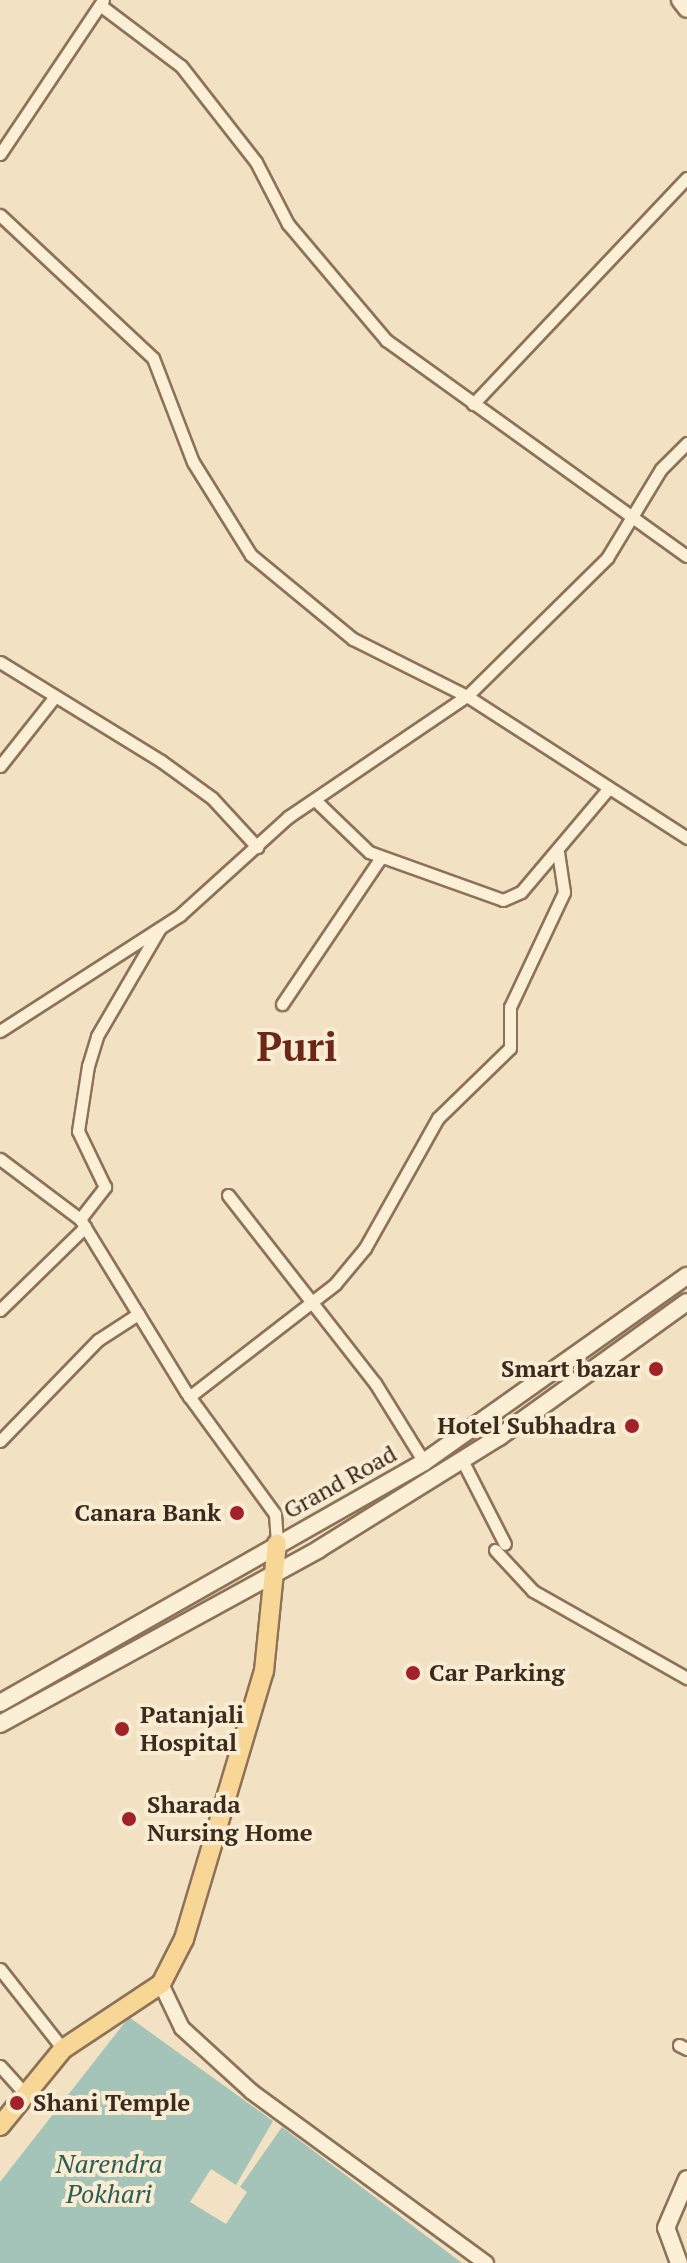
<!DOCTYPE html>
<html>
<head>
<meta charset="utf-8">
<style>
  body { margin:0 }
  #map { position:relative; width:687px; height:2263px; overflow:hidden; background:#f2e1c2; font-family:"PT Serif",serif }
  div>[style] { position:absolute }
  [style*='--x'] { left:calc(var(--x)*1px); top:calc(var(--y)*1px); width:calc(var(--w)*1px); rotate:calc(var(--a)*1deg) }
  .water>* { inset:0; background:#a4c4b9 }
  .roads { filter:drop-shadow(2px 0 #8d7257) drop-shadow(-2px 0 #8d7257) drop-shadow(0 2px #8d7257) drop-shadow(0 -2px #8d7257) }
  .minor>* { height:11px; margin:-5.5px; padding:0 5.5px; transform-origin:5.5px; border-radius:5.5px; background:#fbefd6 }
  .tertiary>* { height:14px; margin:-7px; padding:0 7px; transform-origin:7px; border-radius:7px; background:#fbefd6 }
  .secondary>* { height:16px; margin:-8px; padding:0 8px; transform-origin:8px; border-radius:8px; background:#fbefd6 }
  .primary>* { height:18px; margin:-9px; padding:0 9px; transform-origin:9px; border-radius:9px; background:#f8d696 }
  .dots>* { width:22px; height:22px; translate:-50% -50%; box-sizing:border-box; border:4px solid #f8ecd2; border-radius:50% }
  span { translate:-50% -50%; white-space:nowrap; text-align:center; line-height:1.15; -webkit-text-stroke:8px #f8ecd2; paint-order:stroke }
  .poi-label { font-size:24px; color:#3b2a1d; font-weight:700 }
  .right { translate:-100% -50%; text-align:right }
  .left { translate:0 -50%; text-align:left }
  .street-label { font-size:24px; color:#3b2a1d }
  .water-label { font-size:26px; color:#2b5c57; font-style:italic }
  .town-label { font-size:40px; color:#6c2718; font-weight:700 }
</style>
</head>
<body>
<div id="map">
  <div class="water">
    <i style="clip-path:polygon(129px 2017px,273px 2121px,236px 2185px,211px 2169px,190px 2202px,226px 2224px,247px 2192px,240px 2187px,282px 2127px,462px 2263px,0 2263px,0 2182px)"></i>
  </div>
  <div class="roads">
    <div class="minor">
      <i style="--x:100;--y:5;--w:101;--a:37"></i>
      <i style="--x:181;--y:66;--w:122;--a:52"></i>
      <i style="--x:256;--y:162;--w:70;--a:62.7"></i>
      <i style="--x:288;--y:224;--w:152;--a:49.8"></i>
      <i style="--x:386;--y:340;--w:370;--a:35.7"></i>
      <i style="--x:0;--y:154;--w:185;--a:-56.2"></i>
      <i style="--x:0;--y:215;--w:209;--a:43.1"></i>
      <i style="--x:153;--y:358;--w:111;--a:69"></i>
      <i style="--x:193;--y:462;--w:110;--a:58.1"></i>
      <i style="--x:251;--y:555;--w:132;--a:39.5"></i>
      <i style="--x:353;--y:639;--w:127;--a:26.6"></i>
      <i style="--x:467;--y:696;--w:262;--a:32.8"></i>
      <i style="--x:473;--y:404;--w:311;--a:-46.6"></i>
      <i style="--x:0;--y:662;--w:189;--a:31.6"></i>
      <i style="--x:161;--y:761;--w:63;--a:36"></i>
      <i style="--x:212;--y:798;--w:67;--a:47.4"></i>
      <i style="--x:0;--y:766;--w:85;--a:-51.7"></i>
      <i style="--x:315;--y:800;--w:75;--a:43.9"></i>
      <i style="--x:369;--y:852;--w:142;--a:19.7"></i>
      <i style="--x:503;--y:900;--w:20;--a:-24"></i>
      <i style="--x:521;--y:892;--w:136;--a:-49.8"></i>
      <i style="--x:282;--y:1004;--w:177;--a:-56"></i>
      <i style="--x:0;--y:1031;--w:214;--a:-32.8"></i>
      <i style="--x:180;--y:915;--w:146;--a:-42.2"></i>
      <i style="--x:288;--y:817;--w:216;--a:-34.1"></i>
      <i style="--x:467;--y:696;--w:197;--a:-44.6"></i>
      <i style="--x:607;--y:558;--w:104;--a:-58.8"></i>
      <i style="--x:661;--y:469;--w:37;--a:-45"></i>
      <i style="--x:0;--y:1159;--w:100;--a:36.9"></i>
      <i style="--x:80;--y:1219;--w:203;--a:58.5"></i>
      <i style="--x:186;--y:1392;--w:151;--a:53.9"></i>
      <i style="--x:275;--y:1514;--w:30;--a:86"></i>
      <i style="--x:228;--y:1195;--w:239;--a:52"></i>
      <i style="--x:375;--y:1383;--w:93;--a:58.2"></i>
      <i style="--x:80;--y:1219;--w:41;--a:-52"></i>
      <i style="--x:105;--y:1187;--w:62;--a:-115.7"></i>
      <i style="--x:78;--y:1131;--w:66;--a:-81.3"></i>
      <i style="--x:88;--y:1066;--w:31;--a:-73"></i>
      <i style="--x:97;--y:1036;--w:125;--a:-59.7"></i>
      <i style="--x:0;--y:1310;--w:119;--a:-44.3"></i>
      <i style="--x:189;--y:1397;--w:185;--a:-37.7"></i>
      <i style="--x:335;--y:1284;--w:47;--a:-50.2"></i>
      <i style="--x:365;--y:1248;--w:149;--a:-60.7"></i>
      <i style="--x:438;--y:1118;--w:100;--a:-44.2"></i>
      <i style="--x:510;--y:1048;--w:41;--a:-90"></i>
      <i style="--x:510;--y:1007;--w:127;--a:-64.8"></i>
      <i style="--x:564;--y:892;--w:40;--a:-98.5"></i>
      <i style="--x:0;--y:1441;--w:141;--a:-45.9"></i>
      <i style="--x:98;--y:1340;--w:48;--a:-33"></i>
      <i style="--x:462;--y:1460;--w:94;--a:62.9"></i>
      <i style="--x:495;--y:1550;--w:56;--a:47.2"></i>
      <i style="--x:533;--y:1591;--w:177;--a:29.5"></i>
      <i style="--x:0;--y:1969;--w:102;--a:51.8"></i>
      <i style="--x:679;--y:2045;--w:9;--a:27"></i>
      <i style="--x:0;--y:2066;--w:39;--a:48"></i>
    </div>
    <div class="tertiary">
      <i style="--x:161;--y:1984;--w:49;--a:64.5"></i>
      <i style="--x:182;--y:2028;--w:95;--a:42.4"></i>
      <i style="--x:252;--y:2092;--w:290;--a:36.2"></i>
    </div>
    <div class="secondary">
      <i style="--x:680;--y:0;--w:11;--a:52"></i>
      <i style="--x:0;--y:1703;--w:488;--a:-29.6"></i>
      <i style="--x:424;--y:1462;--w:322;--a:-35.3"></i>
      <i style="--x:0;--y:1724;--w:364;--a:-28.7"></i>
      <i style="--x:319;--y:1549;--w:212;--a:-31.9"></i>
      <i style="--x:499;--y:1437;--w:231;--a:-35.7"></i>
      <i style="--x:679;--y:2263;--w:37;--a:-110"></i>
      <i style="--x:666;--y:2228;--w:53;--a:-66.8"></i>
    </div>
    <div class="primary">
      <i style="--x:0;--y:2126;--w:99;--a:-50.7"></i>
      <i style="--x:63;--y:2049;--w:118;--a:-33.6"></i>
      <i style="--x:161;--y:1984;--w:51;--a:-62.9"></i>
      <i style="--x:184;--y:1939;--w:280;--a:-73.4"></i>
      <i style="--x:264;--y:1671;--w:128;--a:-84.2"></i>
    </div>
  </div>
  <div class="dots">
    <i style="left:656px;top:1369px;background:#a12228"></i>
    <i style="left:632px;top:1426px;background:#a12228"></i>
    <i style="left:237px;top:1513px;background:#a12228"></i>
    <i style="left:413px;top:1673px;background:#a12228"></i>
    <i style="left:122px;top:1729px;background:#a12228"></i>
    <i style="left:129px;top:1819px;background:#a12228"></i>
    <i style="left:17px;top:2103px;background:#a12228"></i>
  </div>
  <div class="poi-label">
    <span class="right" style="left:640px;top:1369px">Smart bazar</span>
    <span class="right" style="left:616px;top:1426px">Hotel Subhadra</span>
    <span class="right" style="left:221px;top:1513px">Canara Bank</span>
    <span class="left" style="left:429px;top:1673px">Car Parking</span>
    <span class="left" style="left:140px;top:1729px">Patanjali<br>Hospital</span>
    <span class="left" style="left:147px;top:1819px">Sharada<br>Nursing Home</span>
    <span class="left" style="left:33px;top:2103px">Shani Temple</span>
  </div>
  <div class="street-label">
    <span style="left:340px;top:1482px;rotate:-29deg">Grand Road</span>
  </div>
  <div class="water-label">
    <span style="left:109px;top:2179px">Narendra<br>Pokhari</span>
  </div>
  <div class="town-label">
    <span style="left:297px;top:1046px">Puri</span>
  </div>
</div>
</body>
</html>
